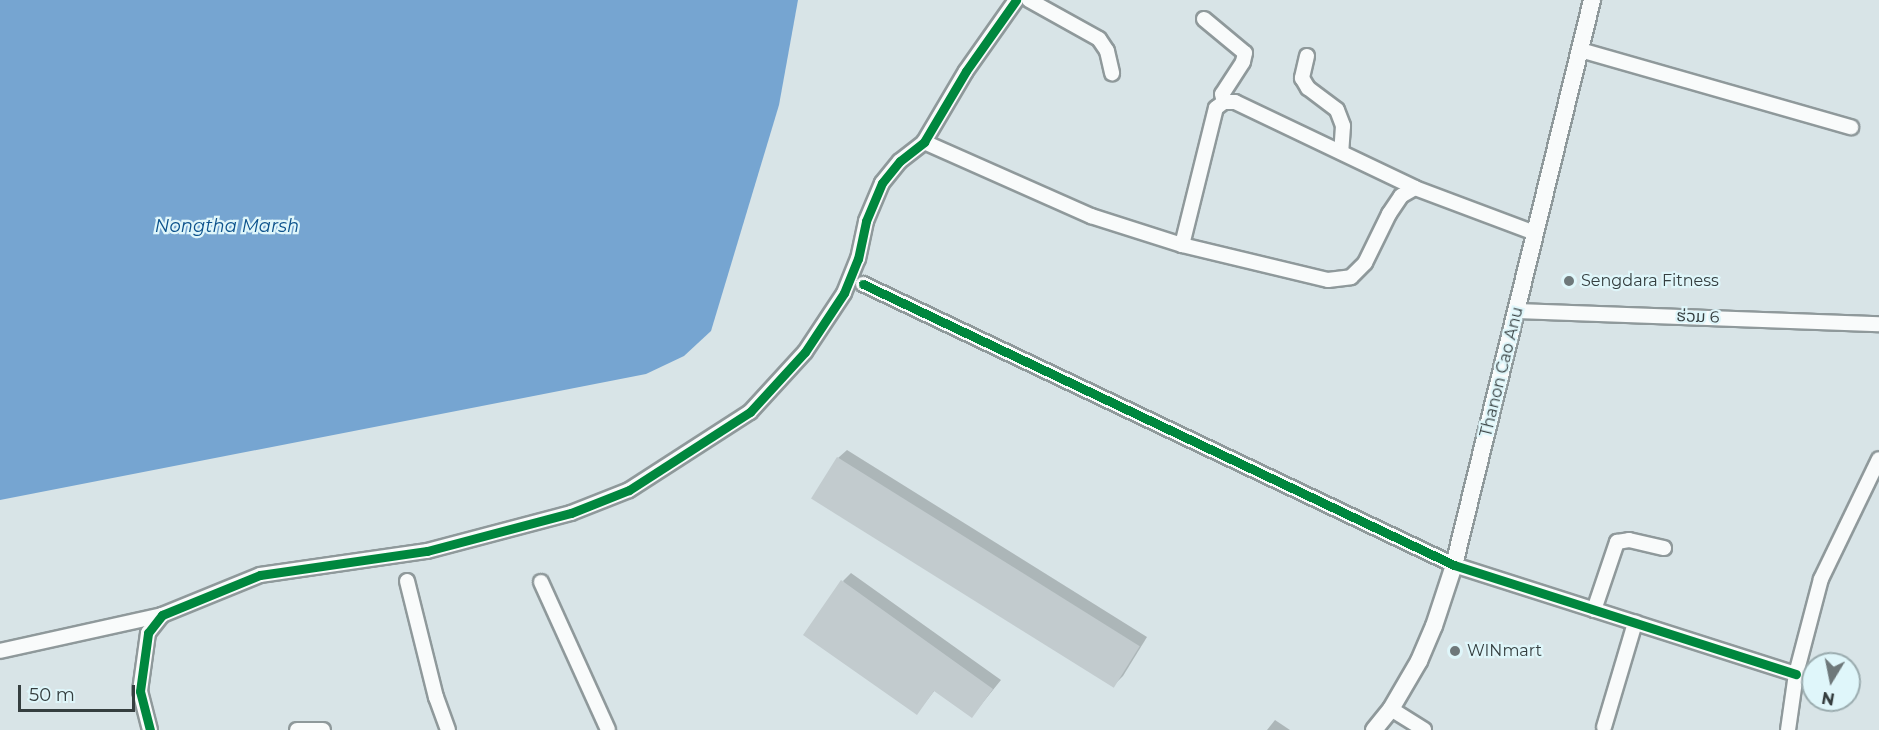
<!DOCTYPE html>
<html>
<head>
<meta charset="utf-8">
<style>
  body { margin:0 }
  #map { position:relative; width:1879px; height:730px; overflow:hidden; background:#d8e4e7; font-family:Montserrat,"Noto Sans Lao",sans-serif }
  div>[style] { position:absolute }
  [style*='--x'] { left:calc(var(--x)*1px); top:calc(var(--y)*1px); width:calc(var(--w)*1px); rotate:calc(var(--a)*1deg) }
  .water>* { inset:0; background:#76a5d1 }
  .shadow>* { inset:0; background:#0003 }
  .building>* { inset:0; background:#c2cbce; transform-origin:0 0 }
  .roads { filter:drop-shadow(2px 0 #8f999b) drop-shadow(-2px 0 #8f999b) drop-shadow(0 2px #8f999b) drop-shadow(0 -2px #8f999b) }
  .minor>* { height:14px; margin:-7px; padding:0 7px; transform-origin:7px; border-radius:7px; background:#f9fbfb }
  .tertiary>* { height:16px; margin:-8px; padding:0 8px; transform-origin:8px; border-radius:8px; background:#f9fbfb }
  .cycleway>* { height:9px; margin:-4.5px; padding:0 4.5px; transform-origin:4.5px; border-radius:4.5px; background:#00873e }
  .dots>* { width:16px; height:16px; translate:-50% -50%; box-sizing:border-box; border:3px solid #dff6fa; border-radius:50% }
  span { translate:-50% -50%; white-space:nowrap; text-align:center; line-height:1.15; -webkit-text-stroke:4.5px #dff6fa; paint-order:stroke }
  .poi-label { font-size:16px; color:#353e3f }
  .left { translate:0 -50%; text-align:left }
  .street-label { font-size:16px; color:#353e3f }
  .water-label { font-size:18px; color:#0c528c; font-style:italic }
  .north { position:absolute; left:1801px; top:652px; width:60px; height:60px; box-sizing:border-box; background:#dff6fa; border:2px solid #9bacaf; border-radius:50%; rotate:190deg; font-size:16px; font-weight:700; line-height:24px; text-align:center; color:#353e3f }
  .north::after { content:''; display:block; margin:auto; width:21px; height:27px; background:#6e787a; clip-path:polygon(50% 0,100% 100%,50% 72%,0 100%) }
  .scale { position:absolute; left:18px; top:685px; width:117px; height:27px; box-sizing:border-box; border:3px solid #353e3f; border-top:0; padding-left:8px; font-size:18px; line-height:21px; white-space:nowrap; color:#353e3f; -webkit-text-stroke:4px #dff6fa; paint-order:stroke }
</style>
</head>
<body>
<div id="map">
  <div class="water">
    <i style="clip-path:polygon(0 0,798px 0,779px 105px,711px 331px,684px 356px,646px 374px,0 500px)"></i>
  </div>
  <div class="shadow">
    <i style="clip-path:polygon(847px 450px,1147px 637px,1123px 676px,1114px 685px,838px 458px)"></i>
    <i style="clip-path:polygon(851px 573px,1001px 680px,972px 716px,935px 690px,917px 713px,843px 581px)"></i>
    <i style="clip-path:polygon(1275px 720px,1290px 730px,1267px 730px)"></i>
  </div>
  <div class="building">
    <i style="left:837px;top:457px;width:357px;height:49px;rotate:32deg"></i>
    <i style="clip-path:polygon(841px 580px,993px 689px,972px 718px,934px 691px,917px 715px,803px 635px)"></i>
  </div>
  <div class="roads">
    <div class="minor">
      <i style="--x:1029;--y:0;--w:80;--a:29.1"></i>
      <i style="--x:1099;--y:39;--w:14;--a:56"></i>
      <i style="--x:1107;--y:51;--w:23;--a:77"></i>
      <i style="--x:1204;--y:19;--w:53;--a:39.7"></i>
      <i style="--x:1245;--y:53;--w:9;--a:103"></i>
      <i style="--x:1243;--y:62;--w:38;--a:123"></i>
      <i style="--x:1222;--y:94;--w:8;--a:76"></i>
      <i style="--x:1580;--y:50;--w:282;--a:15.9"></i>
      <i style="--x:1307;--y:56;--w:23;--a:103"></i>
      <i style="--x:1302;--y:78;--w:12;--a:59"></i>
      <i style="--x:1308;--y:88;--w:36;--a:37"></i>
      <i style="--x:1337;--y:110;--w:17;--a:69"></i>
      <i style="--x:1343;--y:126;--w:26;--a:94"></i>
      <i style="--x:924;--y:142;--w:183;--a:23.9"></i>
      <i style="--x:1091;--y:216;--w:96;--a:17.7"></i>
      <i style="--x:1182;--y:245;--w:150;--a:13.5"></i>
      <i style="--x:1328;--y:280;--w:23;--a:-7"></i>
      <i style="--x:1351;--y:277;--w:20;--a:-45"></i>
      <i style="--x:1365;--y:263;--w:55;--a:-63.9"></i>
      <i style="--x:1389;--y:214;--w:22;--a:-56"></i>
      <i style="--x:1401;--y:196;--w:16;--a:-30"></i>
      <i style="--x:1415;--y:188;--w:128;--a:20.6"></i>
      <i style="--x:1182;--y:245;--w:141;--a:-76.1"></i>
      <i style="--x:1216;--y:108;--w:10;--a:-37"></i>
      <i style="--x:1224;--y:102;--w:11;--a:0"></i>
      <i style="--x:1235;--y:102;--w:199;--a:25.5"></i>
      <i style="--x:863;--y:284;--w:654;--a:25.43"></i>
      <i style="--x:1454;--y:565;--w:359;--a:17.7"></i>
      <i style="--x:1517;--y:311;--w:362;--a:2.1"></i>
      <i style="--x:407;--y:581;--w:120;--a:76"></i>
      <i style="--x:436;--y:697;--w:35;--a:70"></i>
      <i style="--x:541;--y:582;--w:162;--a:65.6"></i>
      <i style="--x:1594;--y:610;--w:72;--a:-71.3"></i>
      <i style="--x:1617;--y:542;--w:12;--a:-9"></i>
      <i style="--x:1629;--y:540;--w:36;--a:13"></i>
      <i style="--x:0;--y:651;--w:166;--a:-12.5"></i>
      <i style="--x:1391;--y:709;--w:39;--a:32"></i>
      <i style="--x:1604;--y:727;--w:109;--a:-73.4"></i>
      <i style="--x:150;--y:730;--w:40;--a:-104.4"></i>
      <i style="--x:140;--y:691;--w:59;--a:-82.1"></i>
      <i style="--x:148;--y:633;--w:23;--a:-52"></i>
      <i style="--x:162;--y:615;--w:106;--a:-22.2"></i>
      <i style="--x:260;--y:575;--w:169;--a:-8.2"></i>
      <i style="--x:427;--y:551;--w:149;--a:-14.8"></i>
      <i style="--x:571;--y:513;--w:62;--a:-21.6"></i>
      <i style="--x:629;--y:490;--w:144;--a:-32.8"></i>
      <i style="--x:750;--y:412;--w:81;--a:-47.5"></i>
      <i style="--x:805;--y:352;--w:71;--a:-56.5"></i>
      <i style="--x:844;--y:293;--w:37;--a:-68"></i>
      <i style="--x:858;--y:259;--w:39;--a:-78"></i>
      <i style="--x:866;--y:221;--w:41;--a:-67.2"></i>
      <i style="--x:882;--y:183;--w:28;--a:-51"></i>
      <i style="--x:900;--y:161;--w:31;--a:-38"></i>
      <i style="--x:924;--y:142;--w:82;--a:-59.4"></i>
      <i style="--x:966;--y:71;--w:87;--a:-54.8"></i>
      <i style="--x:297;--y:730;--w:26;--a:0"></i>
      <i style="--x:1788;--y:730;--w:57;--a:-81.9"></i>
      <i style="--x:1796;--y:674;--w:98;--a:-75.3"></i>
      <i style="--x:1821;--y:579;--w:133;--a:-64.2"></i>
    </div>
    <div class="tertiary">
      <i style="--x:1374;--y:730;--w:27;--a:-51"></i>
      <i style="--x:1391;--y:709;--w:56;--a:-59.7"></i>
      <i style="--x:1419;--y:661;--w:38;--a:-67"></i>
      <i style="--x:1434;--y:626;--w:64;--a:-71.8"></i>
      <i style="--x:1454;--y:565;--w:582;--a:-76.27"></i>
    </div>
  </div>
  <div class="cycleway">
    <i style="--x:863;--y:284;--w:654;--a:25.43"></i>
    <i style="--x:1454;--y:565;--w:359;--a:17.7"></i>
    <i style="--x:150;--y:730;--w:40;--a:-104.4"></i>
    <i style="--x:140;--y:691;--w:59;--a:-82.1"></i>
    <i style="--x:148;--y:633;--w:23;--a:-52"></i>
    <i style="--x:162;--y:615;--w:106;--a:-22.2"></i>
    <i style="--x:260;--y:575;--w:169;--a:-8.2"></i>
    <i style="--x:427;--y:551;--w:149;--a:-14.8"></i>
    <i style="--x:571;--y:513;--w:62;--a:-21.6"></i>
    <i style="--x:629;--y:490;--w:144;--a:-32.8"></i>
    <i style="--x:750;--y:412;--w:81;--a:-47.5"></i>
    <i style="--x:805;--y:352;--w:71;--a:-56.5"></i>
    <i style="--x:844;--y:293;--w:37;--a:-68"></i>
    <i style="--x:858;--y:259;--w:39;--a:-78"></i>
    <i style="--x:866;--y:221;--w:41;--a:-67.2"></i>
    <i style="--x:882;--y:183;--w:28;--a:-51"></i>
    <i style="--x:900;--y:161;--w:31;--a:-38"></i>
    <i style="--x:924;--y:142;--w:82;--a:-59.4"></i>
    <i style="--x:966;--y:71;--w:87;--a:-54.8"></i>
  </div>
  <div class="dots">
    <i style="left:1569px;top:281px;background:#6e787a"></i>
    <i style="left:1455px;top:651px;background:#6e787a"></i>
  </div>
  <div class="poi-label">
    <span class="left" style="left:1581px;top:281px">Sengdara Fitness</span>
    <span class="left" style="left:1467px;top:651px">WINmart</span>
  </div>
  <div class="street-label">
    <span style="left:1698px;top:317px;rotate:2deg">ຮ່ວມ 6</span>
    <span style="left:1502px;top:372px;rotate:-76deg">Thanon Cao Anu</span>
  </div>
  <div class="water-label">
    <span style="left:227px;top:226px">Nongtha Marsh</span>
  </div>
  <div class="north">N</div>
  <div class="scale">50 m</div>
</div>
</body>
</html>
